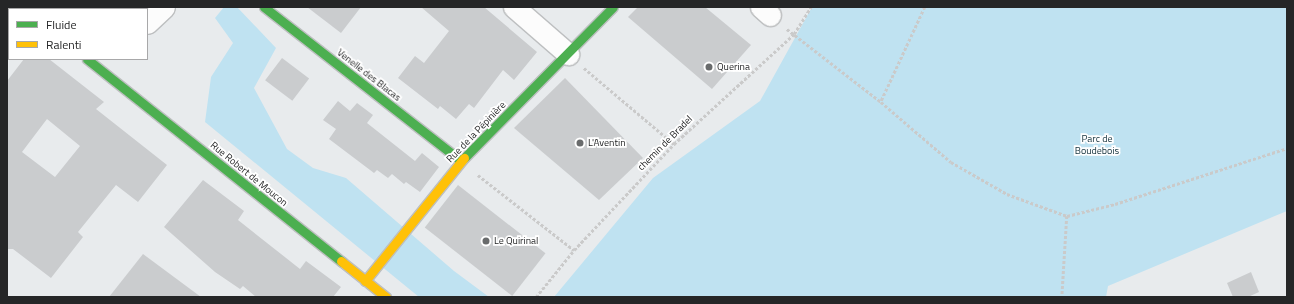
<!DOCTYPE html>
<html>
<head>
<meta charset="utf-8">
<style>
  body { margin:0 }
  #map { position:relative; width:1294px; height:304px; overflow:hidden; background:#e8ebed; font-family:"Titillium Web",sans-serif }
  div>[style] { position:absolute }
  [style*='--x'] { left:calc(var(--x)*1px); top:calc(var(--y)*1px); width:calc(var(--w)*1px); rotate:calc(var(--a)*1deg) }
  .green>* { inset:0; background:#bfe2f1 }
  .building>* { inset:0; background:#caccce; transform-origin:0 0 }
  .path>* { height:2.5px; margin-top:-1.25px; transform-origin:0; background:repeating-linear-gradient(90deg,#cacaca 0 3px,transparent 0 5px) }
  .roads { filter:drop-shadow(1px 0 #bdbfc0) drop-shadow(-1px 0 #bdbfc0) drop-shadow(0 1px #bdbfc0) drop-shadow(0 -1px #bdbfc0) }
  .street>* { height:21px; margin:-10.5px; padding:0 10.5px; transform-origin:10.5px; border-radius:10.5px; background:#fcfcfc }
  .fast>* { height:9px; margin:-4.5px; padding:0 4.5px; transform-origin:4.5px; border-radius:4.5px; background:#4caf50 }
  .slow>* { height:9px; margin:-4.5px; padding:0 4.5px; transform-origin:4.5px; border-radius:4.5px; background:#ffc107 }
  .dots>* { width:11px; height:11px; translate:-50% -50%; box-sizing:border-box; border:2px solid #fff; border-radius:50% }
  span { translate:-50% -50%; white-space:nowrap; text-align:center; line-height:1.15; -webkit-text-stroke:3.5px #fff; paint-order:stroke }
  .poi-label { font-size:10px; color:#252627 }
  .left { translate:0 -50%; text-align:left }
  .street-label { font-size:10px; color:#252627 }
  .park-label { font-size:10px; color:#12303b }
  .frame { position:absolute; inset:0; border:8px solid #252627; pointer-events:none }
  .legend { position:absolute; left:8px; top:8px; width:140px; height:52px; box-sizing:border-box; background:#fff; border:1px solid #a8a8a9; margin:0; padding:5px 7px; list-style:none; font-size:12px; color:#252627 }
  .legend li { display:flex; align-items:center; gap:8px; height:20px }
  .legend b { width:20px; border:1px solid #a8a8a9 }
</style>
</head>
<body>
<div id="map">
  <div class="green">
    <i style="clip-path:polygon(224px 7px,237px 7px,276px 48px,254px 88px,287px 149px,313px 168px,346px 178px,454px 271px,489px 297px,419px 297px,205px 122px,211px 77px,233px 43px,215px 18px)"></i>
    <i style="clip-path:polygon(812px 7px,1287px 7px,1287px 211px,1108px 286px,1106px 297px,554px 297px,653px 178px,760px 101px)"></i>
  </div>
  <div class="building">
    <i style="clip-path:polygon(307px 7px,361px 7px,341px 33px)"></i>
    <i style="clip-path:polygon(421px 7px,484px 7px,537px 52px,514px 80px,503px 70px,474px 108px,469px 104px,456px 119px,440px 106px,438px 109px,398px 78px,415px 56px,424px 63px,449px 31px)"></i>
    <i style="clip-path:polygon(638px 7px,705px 7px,751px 45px,712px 89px,628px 17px)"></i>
    <i style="left:282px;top:58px;width:34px;height:28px;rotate:37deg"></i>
    <i style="clip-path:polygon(evenodd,24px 59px,49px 59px,104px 102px,96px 109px,167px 165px,138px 202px,116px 185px,78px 232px,83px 237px,51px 278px,13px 249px,7px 249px,7px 81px,24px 59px,47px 119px,80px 146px,55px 177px,22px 152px,47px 119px)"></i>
    <i style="clip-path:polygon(565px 78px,643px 158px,599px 200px,514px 128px)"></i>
    <i style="clip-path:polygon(338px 101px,350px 111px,357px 103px,373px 115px,367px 123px,415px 161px,422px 153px,439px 167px,420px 192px,406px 182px,404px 184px,392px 174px,388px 178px,377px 170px,374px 173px,329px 139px,336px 129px,323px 120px)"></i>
    <i style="clip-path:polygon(203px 180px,244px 211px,238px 220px,300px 269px,306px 261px,341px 287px,333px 297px,256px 297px,243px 286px,240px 289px,215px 272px,164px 227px)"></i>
    <i style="left:458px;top:185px;width:111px;height:54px;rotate:38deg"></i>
    <i style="clip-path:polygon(143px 254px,201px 297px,109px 297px)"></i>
    <i style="clip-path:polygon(1251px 272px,1259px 292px,1248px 297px,1233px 297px,1227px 283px)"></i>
  </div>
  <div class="path">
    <i style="--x:925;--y:7;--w:105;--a:114.9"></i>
    <i style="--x:881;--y:102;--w:92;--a:40.6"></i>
    <i style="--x:951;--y:162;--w:64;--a:29.7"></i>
    <i style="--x:1007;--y:194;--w:64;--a:20.1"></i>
    <i style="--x:1067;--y:216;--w:81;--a:93.5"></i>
    <i style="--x:787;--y:29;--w:119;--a:37.8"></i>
    <i style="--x:584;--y:68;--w:118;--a:40.2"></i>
    <i style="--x:478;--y:175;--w:122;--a:38"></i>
    <i style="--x:1067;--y:216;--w:49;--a:-14"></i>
    <i style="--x:1115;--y:204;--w:181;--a:-18"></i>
    <i style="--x:536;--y:297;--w:60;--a:-51"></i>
    <i style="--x:574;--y:250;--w:146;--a:-46.7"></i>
    <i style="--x:674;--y:144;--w:163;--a:-42.5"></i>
    <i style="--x:794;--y:34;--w:32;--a:-58"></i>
  </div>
  <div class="roads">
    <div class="street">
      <i style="--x:23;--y:7;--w:3;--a:45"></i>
      <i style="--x:514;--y:7;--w:72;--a:41"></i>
      <i style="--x:761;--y:7;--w:12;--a:42"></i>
      <i style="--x:147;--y:23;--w:23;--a:-43"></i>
    </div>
    <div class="fast">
      <i style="--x:264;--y:7;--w:250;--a:38"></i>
      <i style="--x:87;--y:59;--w:325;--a:38.5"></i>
      <i style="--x:464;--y:158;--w:212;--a:-45.4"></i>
    </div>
    <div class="slow">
      <i style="--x:341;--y:261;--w:58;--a:38.7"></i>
      <i style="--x:365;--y:281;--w:158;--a:-51.2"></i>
    </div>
  </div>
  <div class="dots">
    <i style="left:709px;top:67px;background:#696b6c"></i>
    <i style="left:580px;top:143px;background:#696b6c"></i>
    <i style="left:486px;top:241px;background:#696b6c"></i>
  </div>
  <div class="poi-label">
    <span class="left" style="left:717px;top:67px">Querina</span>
    <span class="left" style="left:588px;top:143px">L'Aventin</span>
    <span class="left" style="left:494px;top:241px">Le Quirinal</span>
  </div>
  <div class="street-label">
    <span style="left:369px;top:75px;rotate:38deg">Venelle des Blacas</span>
    <span style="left:476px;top:132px;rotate:-46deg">Rue de la Pépinière</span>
    <span style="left:665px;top:143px;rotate:-45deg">chemin de Bradel</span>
    <span style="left:249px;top:174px;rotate:39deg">Rue Robert de Moucon</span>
  </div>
  <div class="park-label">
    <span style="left:1097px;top:144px">Parc de<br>Boudebois</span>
  </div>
  <div class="frame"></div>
  <ul class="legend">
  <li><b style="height:5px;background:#4caf50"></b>Fluide</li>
  <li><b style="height:5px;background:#ffc107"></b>Ralenti</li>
  </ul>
</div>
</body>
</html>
